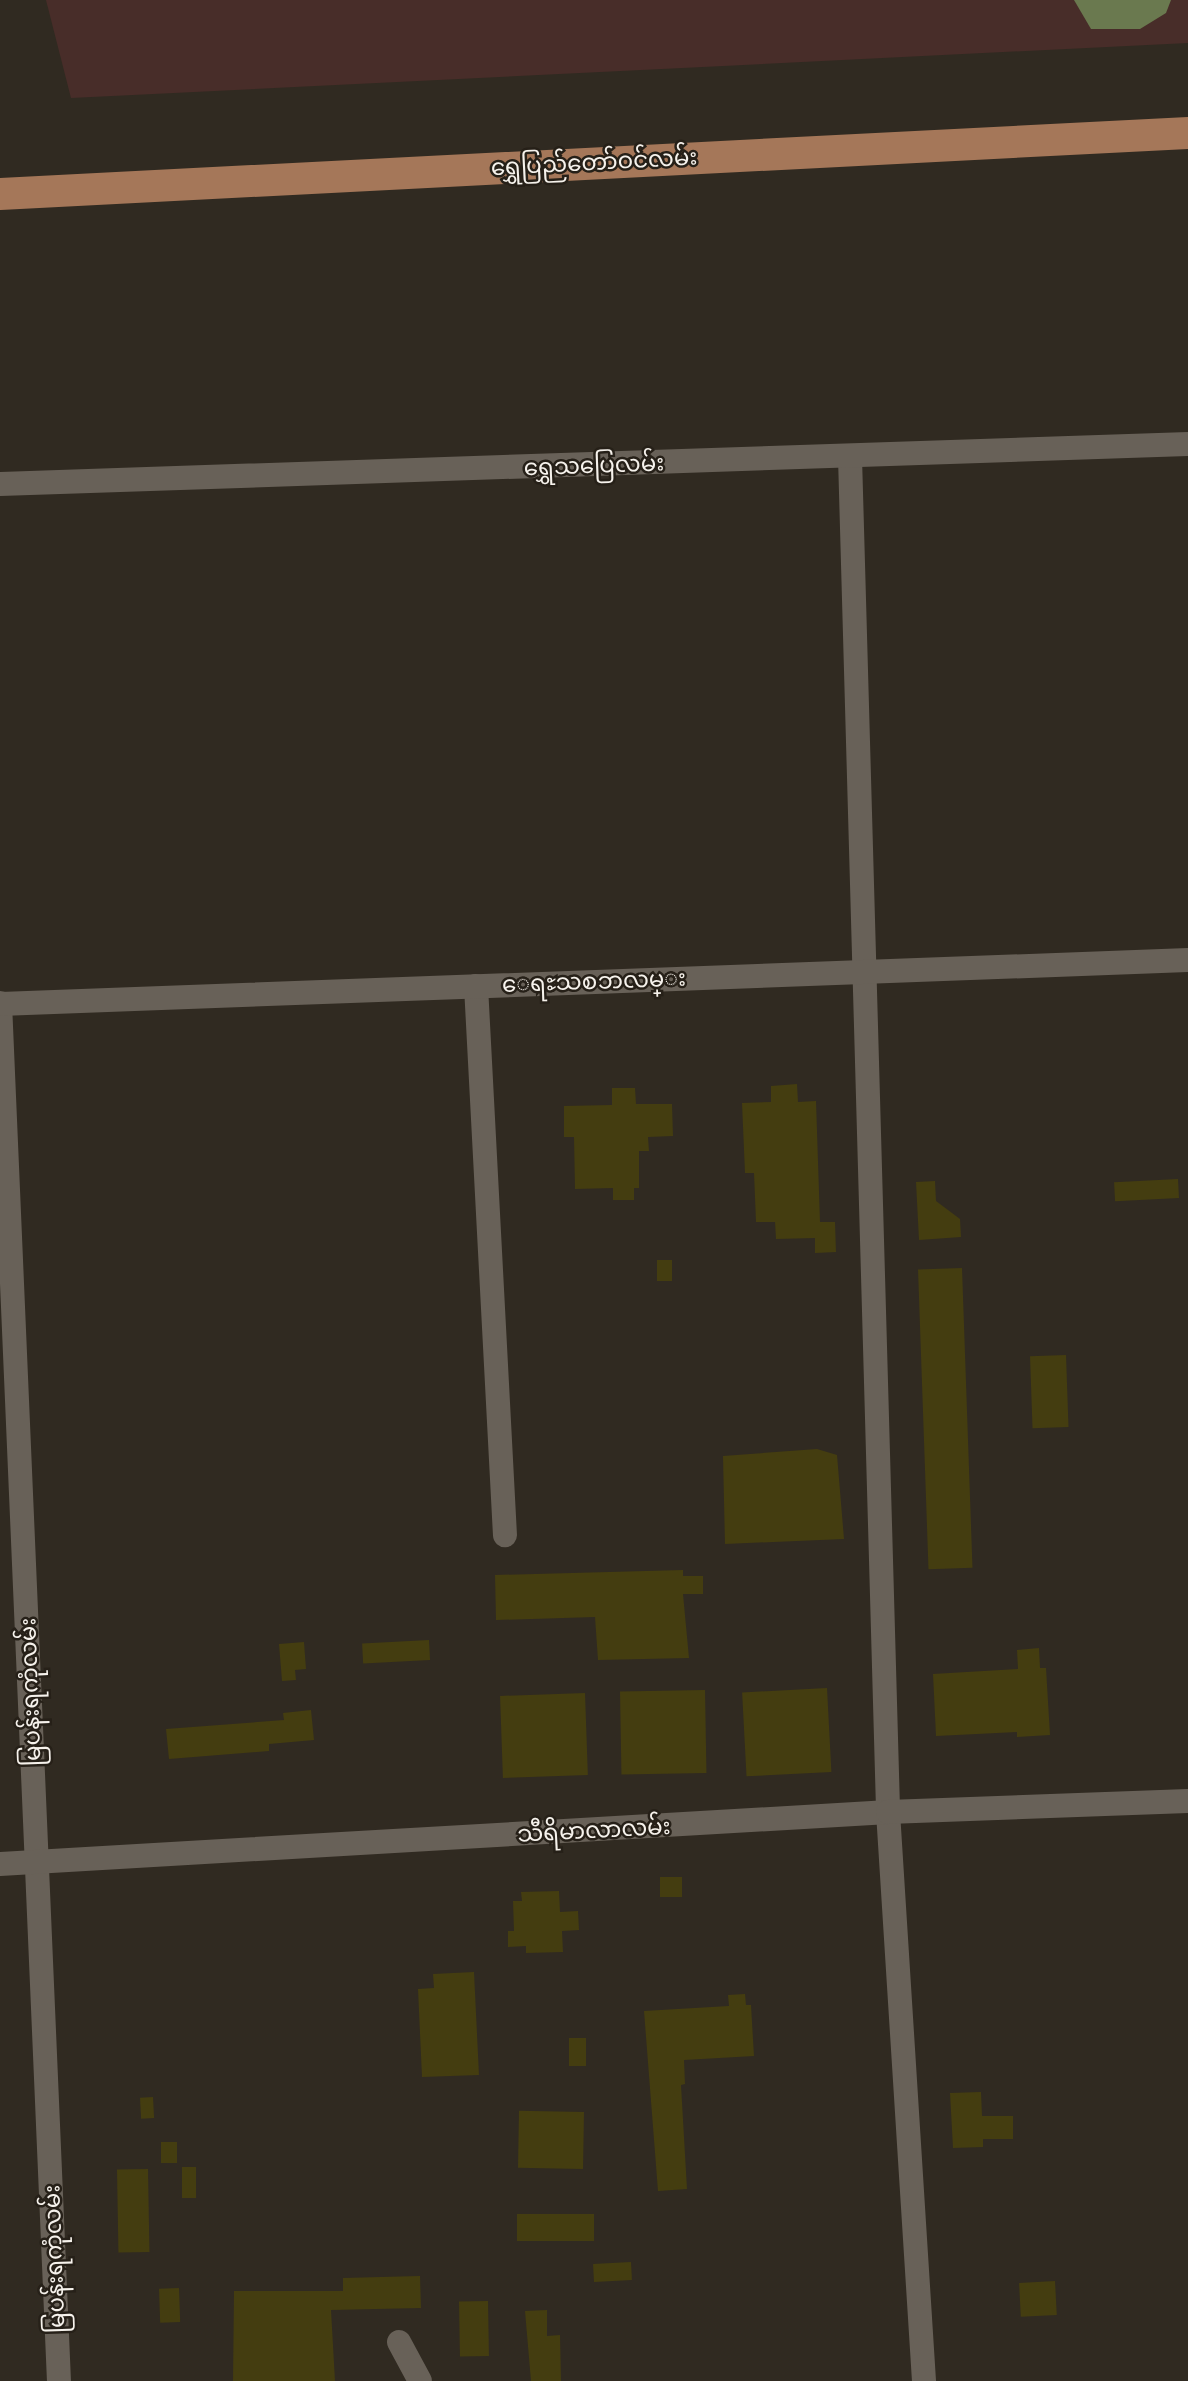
<!DOCTYPE html>
<html>
<head>
<meta charset="utf-8">
<style>
  body { margin:0 }
  #map { position:relative; width:1188px; height:2381px; overflow:hidden; background:#302a21; font-family:Helvetica,"Noto Sans Myanmar",sans-serif }
  div>[style] { position:absolute }
  [style*='--x'] { left:calc(var(--x)*1px); top:calc(var(--y)*1px); width:calc(var(--w)*1px); rotate:calc(var(--a)*1deg) }
  .green>* { inset:0; background:#482d29 }
  .water>* { inset:0; background:#6a794f }
  .building>* { inset:0; background:#443d10; transform-origin:0 0 }
  .minor>* { height:24px; margin:-12px; padding:0 12px; transform-origin:12px; border-radius:12px; background:#686158 }
  .major>* { height:32px; margin:-16px; padding:0 16px; transform-origin:16px; border-radius:16px; background:#a57759 }
  span { translate:-50% -50%; white-space:nowrap; text-align:center; line-height:1.15; -webkit-text-stroke:5px #262018; paint-order:stroke }
  .street-label { font-size:23px; color:#f6f2ec }
</style>
</head>
<body>
<div id="map">
  <div class="green">
    <i style="clip-path:polygon(46px 0,1188px 0,1188px 43px,71px 98px)"></i>
  </div>
  <div class="water">
    <i style="clip-path:polygon(1074px 0,1171px 0,1166px 13px,1140px 29px,1091px 29px)"></i>
  </div>
  <div class="building">
    <i style="clip-path:polygon(797px 1084px,798px 1102px,816px 1101px,820px 1222px,835px 1222px,836px 1252px,815px 1253px,815px 1238px,776px 1239px,775px 1222px,756px 1222px,754px 1173px,745px 1173px,742px 1103px,771px 1102px,771px 1086px)"></i>
    <i style="clip-path:polygon(612px 1088px,635px 1088px,636px 1104px,672px 1104px,673px 1136px,648px 1137px,649px 1151px,639px 1151px,639px 1188px,634px 1188px,634px 1200px,613px 1200px,613px 1188px,575px 1189px,574px 1137px,564px 1137px,564px 1106px,612px 1105px)"></i>
    <i style="left:1178px;top:1179px;width:19px;height:64px;rotate:87deg"></i>
    <i style="clip-path:polygon(935px 1181px,936px 1201px,960px 1219px,961px 1237px,919px 1240px,916px 1182px)"></i>
    <i style="left:657px;top:1260px;width:15px;height:21px"></i>
    <i style="left:962px;top:1268px;width:300px;height:44px;rotate:88deg"></i>
    <i style="left:1066px;top:1355px;width:72px;height:36px;rotate:88deg"></i>
    <i style="clip-path:polygon(817px 1449px,837px 1455px,844px 1539px,725px 1544px,723px 1456px)"></i>
    <i style="clip-path:polygon(683px 1570px,683px 1576px,703px 1576px,703px 1594px,683px 1594px,689px 1658px,598px 1660px,595px 1617px,496px 1620px,495px 1575px)"></i>
    <i style="left:429px;top:1640px;width:20px;height:67px;rotate:87deg"></i>
    <i style="clip-path:polygon(304px 1642px,306px 1669px,295px 1670px,296px 1680px,282px 1681px,279px 1644px)"></i>
    <i style="clip-path:polygon(1039px 1648px,1040px 1668px,1046px 1668px,1050px 1735px,1017px 1737px,1017px 1732px,936px 1736px,933px 1674px,1018px 1669px,1017px 1650px)"></i>
    <i style="left:827px;top:1688px;width:84px;height:85px;rotate:87deg"></i>
    <i style="left:705px;top:1690px;width:83px;height:85px;rotate:89deg"></i>
    <i style="left:585px;top:1693px;width:82px;height:85px;rotate:88deg"></i>
    <i style="clip-path:polygon(311px 1710px,314px 1740px,269px 1744px,269px 1751px,169px 1759px,166px 1729px,284px 1720px,283px 1713px)"></i>
    <i style="left:660px;top:1877px;width:22px;height:20px"></i>
    <i style="clip-path:polygon(559px 1891px,560px 1912px,578px 1911px,579px 1930px,562px 1931px,563px 1952px,526px 1953px,526px 1946px,508px 1947px,508px 1931px,514px 1931px,513px 1901px,522px 1901px,521px 1892px)"></i>
    <i style="clip-path:polygon(474px 1972px,479px 2075px,422px 2077px,418px 1989px,434px 1988px,433px 1974px)"></i>
    <i style="clip-path:polygon(745px 1994px,746px 2005px,751px 2005px,754px 2056px,684px 2060px,685px 2084px,681px 2085px,687px 2189px,658px 2191px,644px 2011px,729px 2006px,728px 1995px)"></i>
    <i style="left:569px;top:2038px;width:17px;height:28px"></i>
    <i style="clip-path:polygon(981px 2092px,982px 2116px,1013px 2116px,1013px 2139px,983px 2139px,983px 2147px,953px 2148px,950px 2093px)"></i>
    <i style="left:153px;top:2097px;width:21px;height:13px;rotate:87deg"></i>
    <i style="left:584px;top:2112px;width:57px;height:65px;rotate:91deg"></i>
    <i style="left:161px;top:2142px;width:16px;height:21px"></i>
    <i style="left:182px;top:2167px;width:14px;height:31px"></i>
    <i style="left:148px;top:2169px;width:83px;height:31px;rotate:89deg"></i>
    <i style="left:594px;top:2214px;width:27px;height:77px;rotate:90deg"></i>
    <i style="left:631px;top:2262px;width:18px;height:38px;rotate:87deg"></i>
    <i style="clip-path:polygon(420px 2276px,421px 2308px,331px 2310px,335px 2381px,233px 2381px,234px 2291px,343px 2291px,343px 2278px)"></i>
    <i style="left:1055px;top:2281px;width:34px;height:36px;rotate:87deg"></i>
    <i style="left:179px;top:2288px;width:34px;height:20px;rotate:88deg"></i>
    <i style="left:488px;top:2301px;width:55px;height:29px;rotate:89deg"></i>
    <i style="clip-path:polygon(547px 2310px,547px 2336px,560px 2335px,561px 2381px,531px 2381px,525px 2311px)"></i>
  </div>
  <div class="minor">
    <i style="--x:850;--y:457;--w:1356;--a:88.39"></i>
    <i style="--x:888;--y:1812;--w:570;--a:86.38"></i>
    <i style="--x:0;--y:484;--w:1189;--a:-1.93"></i>
    <i style="--x:476;--y:986;--w:550;--a:86.98"></i>
    <i style="--x:0;--y:1003;--w:1379;--a:87.55"></i>
    <i style="--x:0;--y:1004;--w:1189;--a:-2.12"></i>
    <i style="--x:0;--y:1864;--w:890;--a:-3.35"></i>
    <i style="--x:888;--y:1812;--w:300;--a:-2.1"></i>
    <i style="--x:399;--y:2342;--w:44;--a:61.7"></i>
  </div>
  <div class="major">
    <i style="--x:0;--y:194;--w:1190;--a:-2.94"></i>
  </div>
  <div class="street-label">
    <span style="left:594px;top:162px;rotate:-3deg">ရွှေပြည်တော်ဝင်လမ်း</span>
    <span style="left:594px;top:465px;rotate:-2deg">ရွှေသပြေလမ်း</span>
    <span style="left:594px;top:981px;rotate:-2deg">ေရႊသစၥာလမ္း</span>
    <span style="left:30px;top:1692px;rotate:-92deg">မြပန်းရကုံလမ်း</span>
    <span style="left:594px;top:1830px;rotate:-3deg">သီရိမာလာလမ်း</span>
    <span style="left:54px;top:2259px;rotate:-92deg">မြပန်းရကုံလမ်း</span>
  </div>
</div>
</body>
</html>
